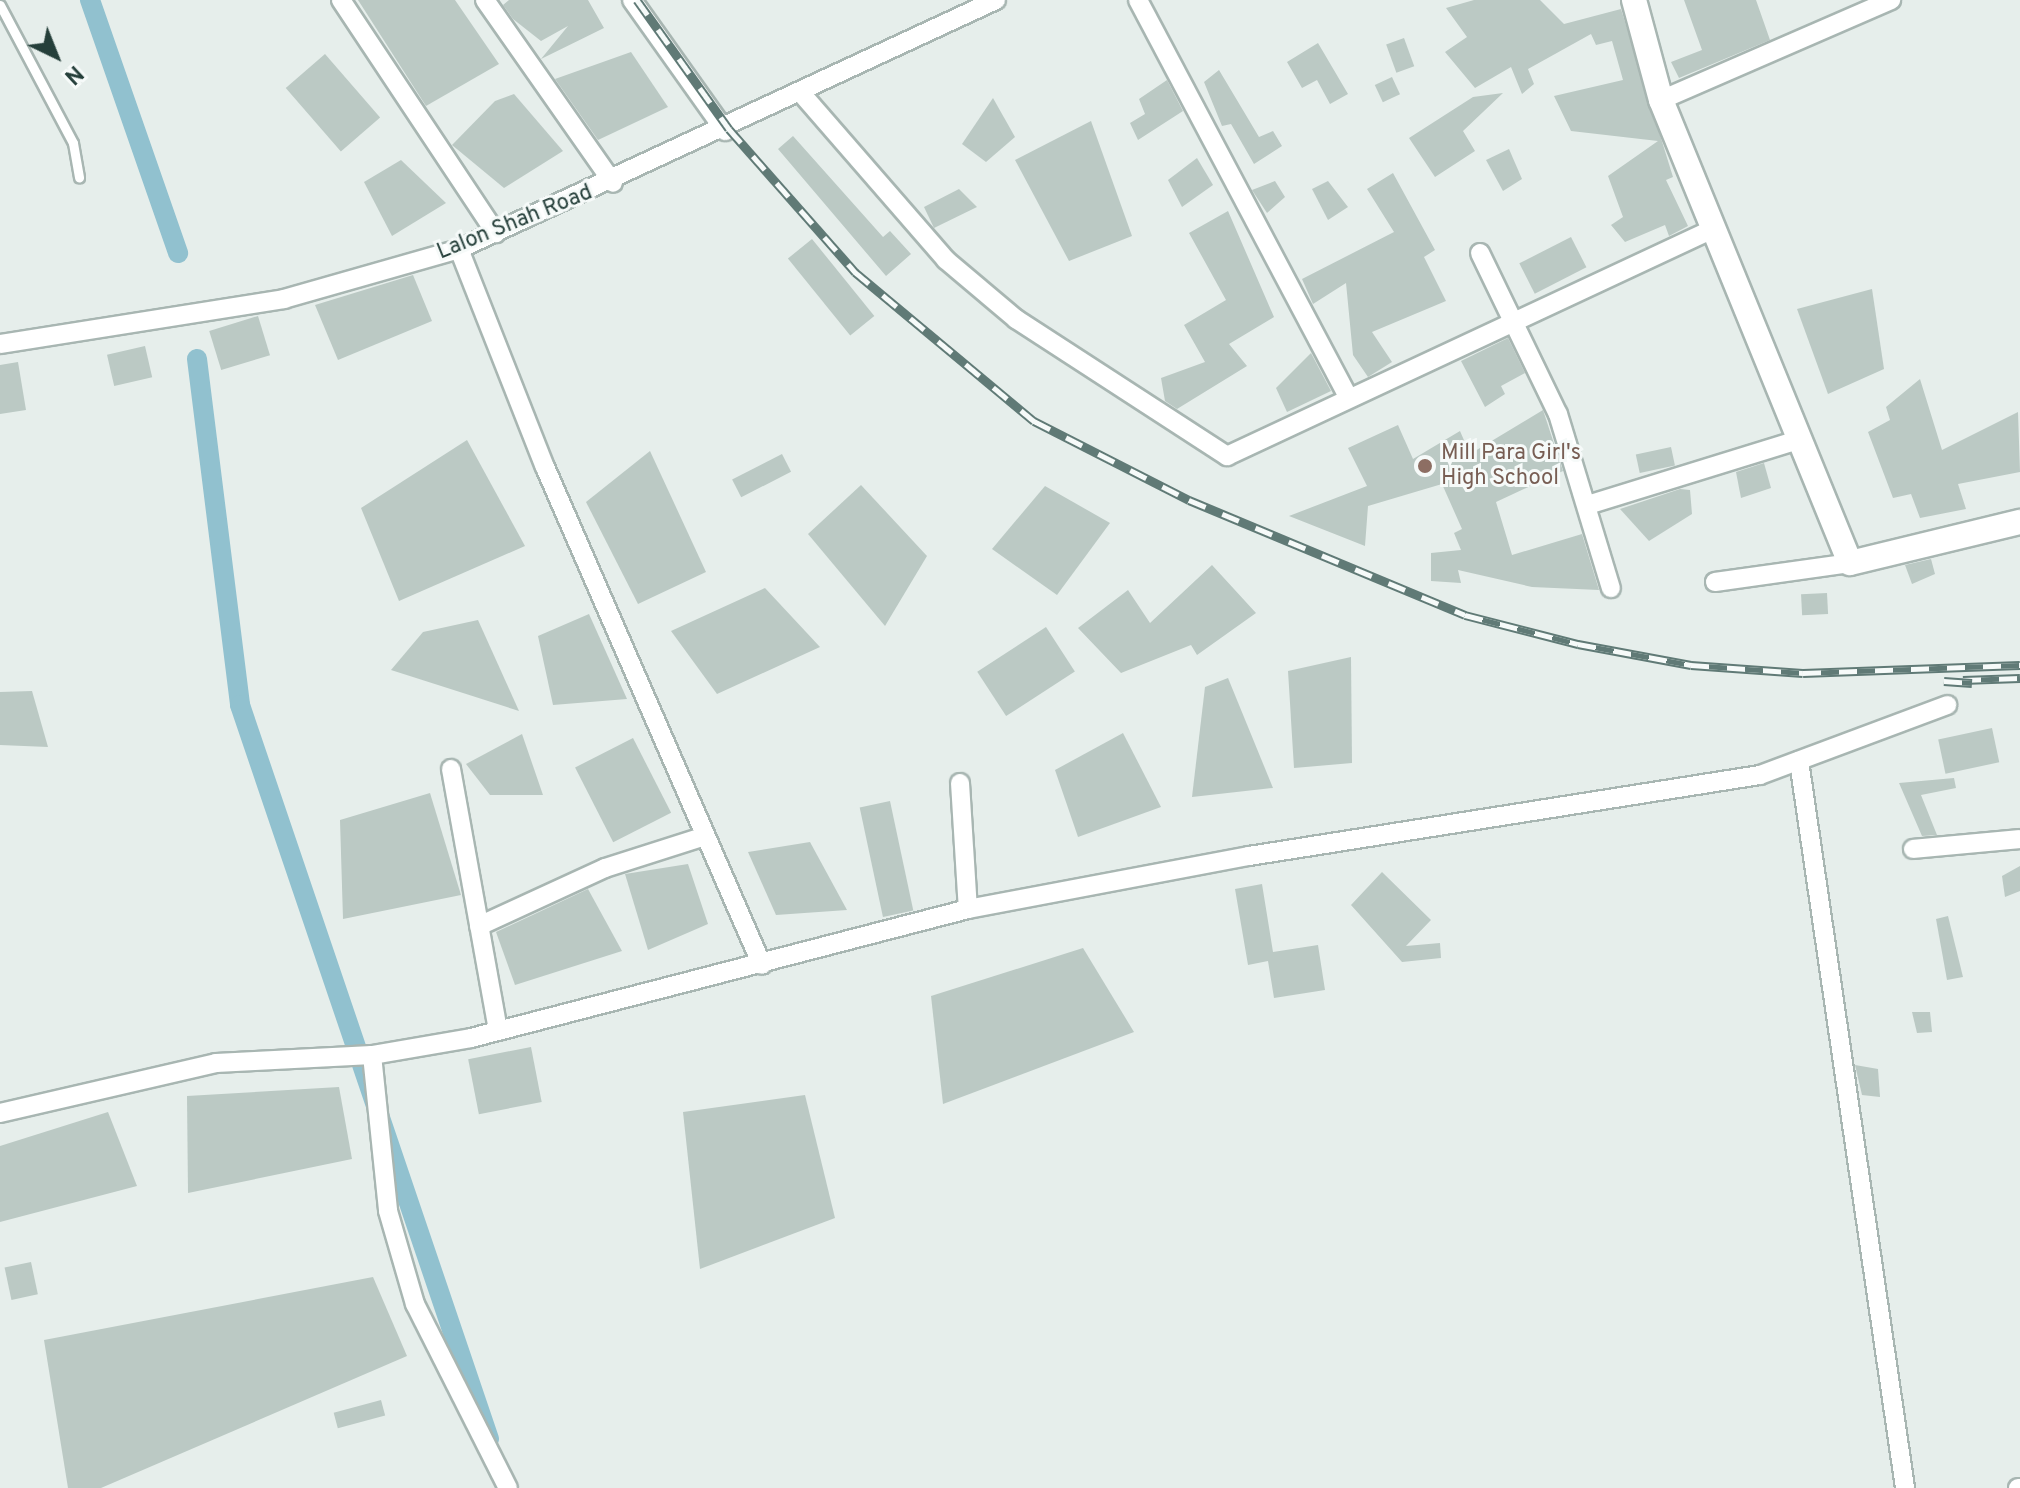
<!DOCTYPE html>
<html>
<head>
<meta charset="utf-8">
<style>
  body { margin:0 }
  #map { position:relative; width:2020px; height:1488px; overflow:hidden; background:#e6eeeb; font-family:Overpass,sans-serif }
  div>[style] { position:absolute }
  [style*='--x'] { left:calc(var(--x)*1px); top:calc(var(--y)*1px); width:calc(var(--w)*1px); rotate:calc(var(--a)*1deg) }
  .canal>* { height:20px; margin:-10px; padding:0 10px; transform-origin:10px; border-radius:10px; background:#91c1cf }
  .building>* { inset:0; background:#bbc9c4; transform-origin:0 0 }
  .roads { filter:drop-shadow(2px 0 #a8b6b2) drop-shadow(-2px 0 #a8b6b2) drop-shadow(0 2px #a8b6b2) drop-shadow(0 -2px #a8b6b2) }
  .lane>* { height:9px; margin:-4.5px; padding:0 4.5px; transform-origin:4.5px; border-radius:4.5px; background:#fff }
  .street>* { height:18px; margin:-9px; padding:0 9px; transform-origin:9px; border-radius:9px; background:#fff }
  .secondary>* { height:24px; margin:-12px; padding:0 12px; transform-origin:12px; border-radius:12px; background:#fff }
  .rail>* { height:9px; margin-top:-4.5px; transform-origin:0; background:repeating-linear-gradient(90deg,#f6faf9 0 18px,#607a76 0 36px); box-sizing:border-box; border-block:2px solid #607a76 }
  .dots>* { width:22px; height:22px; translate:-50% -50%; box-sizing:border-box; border:4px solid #f6faf9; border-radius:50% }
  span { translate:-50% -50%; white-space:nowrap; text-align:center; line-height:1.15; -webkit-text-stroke:6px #f6faf9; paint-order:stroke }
  .street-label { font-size:22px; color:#253f3a }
  .education-label { font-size:22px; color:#785e54 }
  .left { translate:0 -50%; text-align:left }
  .north { position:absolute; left:16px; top:16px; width:80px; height:80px; -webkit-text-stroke:6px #f6faf9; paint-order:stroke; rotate:137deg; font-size:22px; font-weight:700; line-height:32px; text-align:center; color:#253f3a }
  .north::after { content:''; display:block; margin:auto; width:28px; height:36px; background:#253f3a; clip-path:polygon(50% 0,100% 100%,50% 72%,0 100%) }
</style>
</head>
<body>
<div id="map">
  <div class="canal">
    <i style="--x:90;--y:0;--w:268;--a:70.8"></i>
    <i style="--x:197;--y:359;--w:349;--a:82.9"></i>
    <i style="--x:240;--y:705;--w:775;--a:71.26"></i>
  </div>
  <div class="building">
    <i style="clip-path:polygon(358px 0,455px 0,499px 64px,426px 106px)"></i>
    <i style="clip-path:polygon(509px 0,588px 0,604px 28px,541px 59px,568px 26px,541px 41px,513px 19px,503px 5px)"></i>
    <i style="clip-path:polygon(1474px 0,1540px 0,1564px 24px,1621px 9px,1673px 177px,1666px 180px,1688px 226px,1669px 236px,1665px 225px,1625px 242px,1611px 225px,1623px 217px,1608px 176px,1658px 141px,1571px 131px,1554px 96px,1623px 80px,1612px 41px,1596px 45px,1591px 34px,1528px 69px,1534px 84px,1522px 94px,1511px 67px,1475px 88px,1445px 52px,1467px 37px,1446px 8px)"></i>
    <i style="clip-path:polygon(1684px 0,1756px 0,1770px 40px,1679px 78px,1671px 62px,1702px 50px)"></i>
    <i style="left:1404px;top:38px;width:30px;height:19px;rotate:70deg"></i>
    <i style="clip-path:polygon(1318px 43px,1348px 94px,1330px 104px,1317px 80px,1302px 88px,1287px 62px)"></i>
    <i style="clip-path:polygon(631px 52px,668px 107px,598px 140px,555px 79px)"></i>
    <i style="left:325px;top:54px;width:84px;height:52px;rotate:49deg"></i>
    <i style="clip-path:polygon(1219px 70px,1259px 137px,1273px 131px,1282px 146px,1254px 164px,1231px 124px,1222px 126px,1204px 82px)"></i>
    <i style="left:1392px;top:77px;width:19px;height:19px;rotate:65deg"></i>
    <i style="clip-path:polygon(1167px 80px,1183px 111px,1138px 140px,1130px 123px,1145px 114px,1139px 99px)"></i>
    <i style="clip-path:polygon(1503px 93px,1463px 131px,1475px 151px,1435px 177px,1409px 138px,1473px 97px)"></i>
    <i style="clip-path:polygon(514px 94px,563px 151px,504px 188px,452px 145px,495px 101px)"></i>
    <i style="clip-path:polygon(993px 98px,1015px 137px,986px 162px,962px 144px)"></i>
    <i style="clip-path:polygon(1091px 121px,1132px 236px,1069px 261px,1015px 160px)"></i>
    <i style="clip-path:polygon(793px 136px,883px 237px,890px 231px,911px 254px,886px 276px,778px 149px)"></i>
    <i style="clip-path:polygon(1509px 149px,1522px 179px,1503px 191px,1486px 160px)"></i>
    <i style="clip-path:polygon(1197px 158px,1213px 185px,1182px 207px,1168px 180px)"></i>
    <i style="clip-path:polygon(401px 160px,446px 203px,392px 236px,364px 182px)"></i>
    <i style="clip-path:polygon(1393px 173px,1435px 250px,1424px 257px,1446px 301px,1372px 332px,1392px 362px,1368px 377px,1353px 355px,1346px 283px,1313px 304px,1302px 279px,1394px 232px,1367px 189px)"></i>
    <i style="clip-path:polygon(1275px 181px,1285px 197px,1267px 213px,1252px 190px)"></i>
    <i style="clip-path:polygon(1328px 181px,1348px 207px,1328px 220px,1312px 189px)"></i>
    <i style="clip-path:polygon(959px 189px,977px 207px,934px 228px,924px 207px)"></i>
    <i style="clip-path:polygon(1228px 211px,1274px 317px,1229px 344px,1247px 366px,1177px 409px,1165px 401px,1161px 378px,1205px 362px,1184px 325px,1226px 300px,1189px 233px)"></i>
    <i style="left:1571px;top:237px;width:34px;height:58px;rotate:63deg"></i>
    <i style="left:812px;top:239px;width:99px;height:31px;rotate:51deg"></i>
    <i style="clip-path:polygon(413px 275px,432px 321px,338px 360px,315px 305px)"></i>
    <i style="clip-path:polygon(1872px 289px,1884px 369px,1828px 394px,1797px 309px)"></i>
    <i style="left:258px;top:316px;width:41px;height:51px;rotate:73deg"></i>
    <i style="clip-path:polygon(1508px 338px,1525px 373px,1501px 386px,1505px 394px,1485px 407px,1461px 361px)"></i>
    <i style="left:145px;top:346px;width:32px;height:39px;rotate:77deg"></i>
    <i style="clip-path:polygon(1311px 353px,1331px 391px,1287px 412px,1276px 388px)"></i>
    <i style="clip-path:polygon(18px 362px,26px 410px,0 414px,0 365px)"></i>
    <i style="clip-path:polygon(1920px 379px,1942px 450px,2018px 412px,2020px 472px,1958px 484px,1966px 509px,1920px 518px,1911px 494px,1893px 498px,1868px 432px,1890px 420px,1886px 407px)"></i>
    <i style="clip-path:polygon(1543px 410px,1563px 471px,1496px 502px,1512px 555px,1582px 534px,1599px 590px,1532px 587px,1458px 570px,1461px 583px,1431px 581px,1431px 553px,1461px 550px,1454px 533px,1462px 529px,1442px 484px,1368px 506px,1365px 546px,1289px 516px,1367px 486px,1348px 448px,1398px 425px,1413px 459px,1460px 431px,1470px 454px)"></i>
    <i style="clip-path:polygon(467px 440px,525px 546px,399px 601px,361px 508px)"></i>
    <i style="left:1671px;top:447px;width:19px;height:36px;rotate:78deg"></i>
    <i style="clip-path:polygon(650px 451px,706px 572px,638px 604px,586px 502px)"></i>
    <i style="left:782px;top:454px;width:20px;height:56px;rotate:63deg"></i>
    <i style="clip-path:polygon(1764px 463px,1771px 488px,1741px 498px,1736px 472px)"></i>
    <i style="clip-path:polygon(861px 485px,927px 556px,885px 626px,808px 534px)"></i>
    <i style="clip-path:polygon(1045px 486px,1110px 523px,1057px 595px,992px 549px)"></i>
    <i style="clip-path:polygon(1680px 489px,1690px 490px,1692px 514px,1649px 541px,1620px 509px)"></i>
    <i style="clip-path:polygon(1931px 559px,1935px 574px,1912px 584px,1905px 565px)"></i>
    <i style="clip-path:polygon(1212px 565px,1256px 613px,1197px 655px,1191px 645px,1121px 673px,1078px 628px,1128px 590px,1150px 623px)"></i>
    <i style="clip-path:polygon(765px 588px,820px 647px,717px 694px,671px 631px)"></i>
    <i style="left:1827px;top:593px;width:21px;height:26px;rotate:87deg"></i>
    <i style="clip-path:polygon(589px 614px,627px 699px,553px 705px,538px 636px)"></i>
    <i style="clip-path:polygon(478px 620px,519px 711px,391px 670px,423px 632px)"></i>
    <i style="left:1046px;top:627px;width:53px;height:82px;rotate:57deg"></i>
    <i style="clip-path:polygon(1351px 657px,1352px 763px,1294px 768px,1288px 671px)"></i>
    <i style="clip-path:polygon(1228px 678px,1273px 788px,1192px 797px,1205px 687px)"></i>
    <i style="clip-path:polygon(32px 691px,48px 747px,0 745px,0 692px)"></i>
    <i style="left:1992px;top:728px;width:35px;height:55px;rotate:78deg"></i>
    <i style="clip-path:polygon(1123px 733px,1161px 807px,1078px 837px,1055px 770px)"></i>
    <i style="clip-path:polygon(522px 734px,543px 795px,490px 795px,466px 764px)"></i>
    <i style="left:633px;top:738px;width:84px;height:65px;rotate:63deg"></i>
    <i style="clip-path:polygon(1954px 778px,1956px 788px,1921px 795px,1937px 835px,1922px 836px,1899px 783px)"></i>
    <i style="clip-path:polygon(430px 793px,461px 895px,343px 919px,340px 820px)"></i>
    <i style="left:890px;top:801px;width:112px;height:31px;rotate:78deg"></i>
    <i style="clip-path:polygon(810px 842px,847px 910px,776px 915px,748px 852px)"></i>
    <i style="clip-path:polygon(688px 864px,708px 924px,648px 950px,625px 874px)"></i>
    <i style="clip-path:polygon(2020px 866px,2020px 891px,2005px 897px,2002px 876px)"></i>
    <i style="clip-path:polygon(1382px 872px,1431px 920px,1406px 946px,1440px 943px,1441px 958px,1402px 962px,1351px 905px)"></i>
    <i style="clip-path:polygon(1262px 884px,1273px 952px,1318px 945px,1325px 990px,1274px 998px,1268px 961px,1248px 965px,1235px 889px)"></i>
    <i style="clip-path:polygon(588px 889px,622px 951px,515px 985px,496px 932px)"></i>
    <i style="clip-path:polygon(1948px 916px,1963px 977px,1947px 980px,1936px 919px)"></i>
    <i style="clip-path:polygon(1083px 948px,1134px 1032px,943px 1104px,931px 996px)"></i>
    <i style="clip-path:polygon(1912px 1012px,1930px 1012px,1932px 1032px,1917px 1033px)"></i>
    <i style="left:531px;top:1047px;width:56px;height:64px;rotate:79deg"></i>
    <i style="clip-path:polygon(1855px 1065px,1878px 1069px,1880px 1097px,1862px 1095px)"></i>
    <i style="clip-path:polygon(339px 1087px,352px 1159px,188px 1193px,187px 1096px)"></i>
    <i style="clip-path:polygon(805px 1095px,835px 1218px,700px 1269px,683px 1112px)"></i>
    <i style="clip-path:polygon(108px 1112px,137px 1186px,0 1222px,0 1146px)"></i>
    <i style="left:31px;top:1262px;width:33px;height:27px;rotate:78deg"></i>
    <i style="clip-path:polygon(373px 1277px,407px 1356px,101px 1488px,68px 1488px,44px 1340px)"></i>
    <i style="left:381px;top:1400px;width:16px;height:49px;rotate:75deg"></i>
  </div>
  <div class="roads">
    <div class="lane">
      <i style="--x:0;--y:5;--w:156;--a:62.1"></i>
      <i style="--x:73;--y:143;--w:35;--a:80"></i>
    </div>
    <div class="street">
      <i style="--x:341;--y:0;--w:280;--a:56.4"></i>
      <i style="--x:485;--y:0;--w:223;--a:55"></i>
      <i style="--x:632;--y:0;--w:161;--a:54.6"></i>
      <i style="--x:1138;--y:0;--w:449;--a:62.1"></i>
      <i style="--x:801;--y:93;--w:221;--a:49"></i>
      <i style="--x:946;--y:260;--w:92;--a:40.1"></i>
      <i style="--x:1016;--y:319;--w:252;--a:33"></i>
      <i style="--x:1227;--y:456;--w:539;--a:-25.04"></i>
      <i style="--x:1661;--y:100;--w:251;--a:-23.5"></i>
      <i style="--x:459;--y:249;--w:234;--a:68.5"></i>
      <i style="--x:545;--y:467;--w:543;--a:66.46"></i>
      <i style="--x:1480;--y:253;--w:179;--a:64.2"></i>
      <i style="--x:1558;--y:414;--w:182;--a:73.1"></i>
      <i style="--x:0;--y:344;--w:288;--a:-9"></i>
      <i style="--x:284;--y:299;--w:182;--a:-15.9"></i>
      <i style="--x:459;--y:249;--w:592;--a:-24.88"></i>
      <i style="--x:1591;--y:504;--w:220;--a:-17.2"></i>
      <i style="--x:1715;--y:582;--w:136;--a:-8"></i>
      <i style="--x:1799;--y:761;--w:735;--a:81.7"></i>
      <i style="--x:451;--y:769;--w:266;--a:79.8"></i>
      <i style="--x:960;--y:783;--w:126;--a:86.4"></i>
      <i style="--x:1913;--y:849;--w:107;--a:-5.3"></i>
      <i style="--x:479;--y:926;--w:139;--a:-24.7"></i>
      <i style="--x:605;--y:868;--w:102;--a:-17.7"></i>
      <i style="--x:372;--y:1055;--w:157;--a:84.1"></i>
      <i style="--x:388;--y:1211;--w:97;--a:73.8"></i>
      <i style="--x:415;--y:1304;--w:206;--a:63.2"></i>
      <i style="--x:0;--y:1113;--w:222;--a:-13"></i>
      <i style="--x:216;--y:1063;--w:156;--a:-2.9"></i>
      <i style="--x:372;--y:1055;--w:100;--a:-9.7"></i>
      <i style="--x:471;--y:1038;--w:513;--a:-14.55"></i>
      <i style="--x:968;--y:909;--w:286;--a:-10.7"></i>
      <i style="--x:1249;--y:856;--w:517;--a:-9.01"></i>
      <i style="--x:1760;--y:775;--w:200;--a:-20.5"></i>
      <i style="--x:2018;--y:1488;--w:2;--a:0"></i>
    </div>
    <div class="secondary">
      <i style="--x:1634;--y:0;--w:104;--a:74.9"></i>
      <i style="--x:1661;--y:100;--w:500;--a:67.79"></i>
      <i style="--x:1850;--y:563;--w:175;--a:-13.6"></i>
    </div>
  </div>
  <div class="rail">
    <i style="--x:637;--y:0;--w:158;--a:54.5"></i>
    <i style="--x:729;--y:129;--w:191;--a:48.6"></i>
    <i style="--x:855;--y:272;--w:233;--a:39.8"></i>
    <i style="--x:1034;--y:421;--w:174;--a:27"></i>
    <i style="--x:1189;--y:500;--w:299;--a:22.6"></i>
    <i style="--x:1465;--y:615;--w:117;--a:14.4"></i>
    <i style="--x:1578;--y:644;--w:115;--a:10.5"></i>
    <i style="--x:1691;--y:665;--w:112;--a:4.1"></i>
    <i style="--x:1803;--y:673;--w:217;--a:-2.1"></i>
    <i style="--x:1963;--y:680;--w:57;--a:-2"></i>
    <i style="--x:1944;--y:681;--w:28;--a:4"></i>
  </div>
  <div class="dots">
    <i style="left:1425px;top:466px;background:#8d6e63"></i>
  </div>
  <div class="street-label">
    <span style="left:515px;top:223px;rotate:-22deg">Lalon Shah Road</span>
  </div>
  <div class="education-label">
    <span class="left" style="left:1441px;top:466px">Mill Para Girl's<br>High School</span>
  </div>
  <div class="north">N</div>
</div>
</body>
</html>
